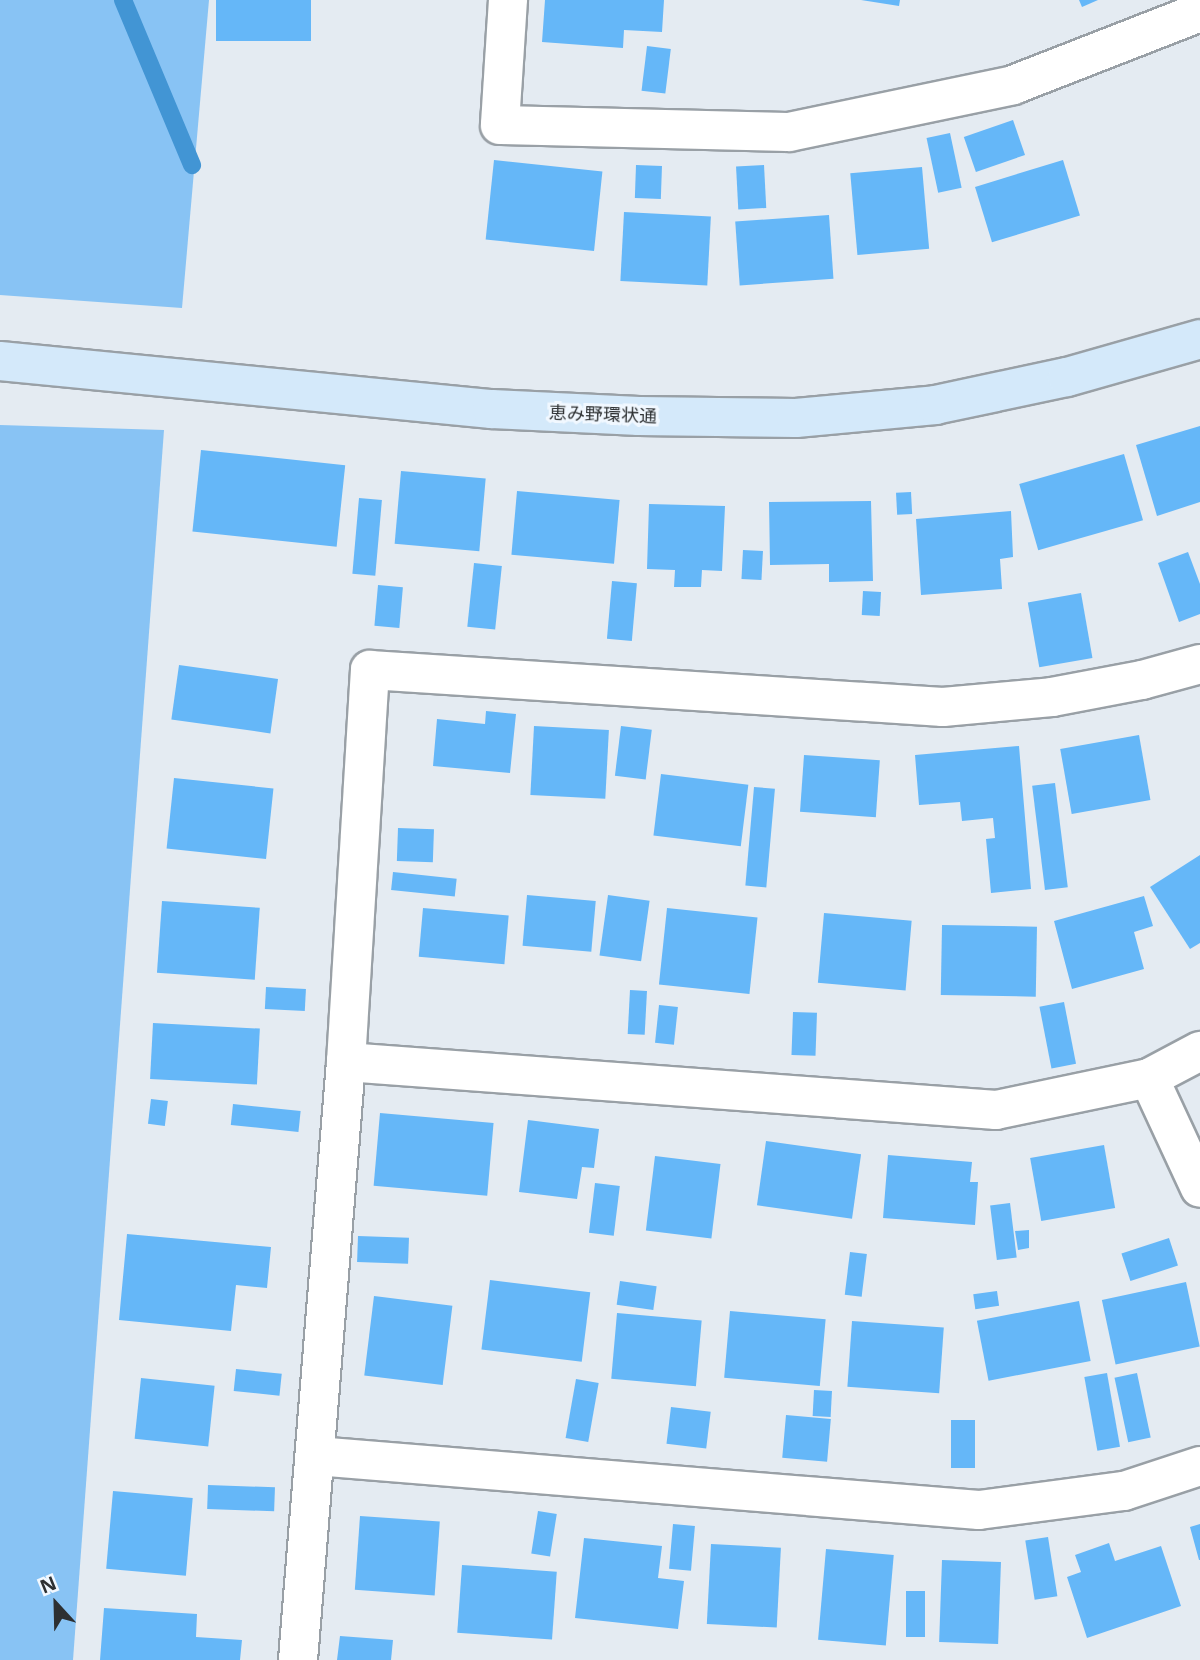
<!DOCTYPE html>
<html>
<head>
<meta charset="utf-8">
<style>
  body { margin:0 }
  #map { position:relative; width:1200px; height:1660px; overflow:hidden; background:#e4ebf2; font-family:"Open Sans","Noto Sans JP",sans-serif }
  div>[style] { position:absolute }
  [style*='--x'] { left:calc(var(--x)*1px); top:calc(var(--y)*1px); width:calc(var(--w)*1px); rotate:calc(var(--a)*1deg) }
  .green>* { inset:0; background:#88c3f4 }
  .stream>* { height:18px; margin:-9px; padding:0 9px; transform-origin:9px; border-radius:9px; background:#4295d4 }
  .building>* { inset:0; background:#65b7f8; transform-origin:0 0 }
  .roads { filter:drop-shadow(2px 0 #99a0a6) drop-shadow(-2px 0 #99a0a6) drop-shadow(0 2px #99a0a6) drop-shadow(0 -2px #99a0a6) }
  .street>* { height:38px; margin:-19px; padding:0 19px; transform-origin:19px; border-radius:19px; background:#fff }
  .secondary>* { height:38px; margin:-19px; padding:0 19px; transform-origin:19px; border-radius:19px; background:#d4e9fa }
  span { translate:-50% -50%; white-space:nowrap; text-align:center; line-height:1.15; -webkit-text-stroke:6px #f1f8ff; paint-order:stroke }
  .street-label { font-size:18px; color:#2d3032 }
  .north { position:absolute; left:21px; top:1569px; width:70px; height:70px; -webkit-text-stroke:5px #f1f8ff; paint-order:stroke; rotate:338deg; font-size:19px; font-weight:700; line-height:28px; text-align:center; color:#2d3032 }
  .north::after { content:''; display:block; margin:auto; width:24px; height:32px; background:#2d3032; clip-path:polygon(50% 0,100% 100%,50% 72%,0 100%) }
</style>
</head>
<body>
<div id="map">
  <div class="green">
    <i style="clip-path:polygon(0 0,209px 0,182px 308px,0 295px)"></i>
    <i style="clip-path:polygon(0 425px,164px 430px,73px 1660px,0 1660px)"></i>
  </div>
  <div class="stream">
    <i style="--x:123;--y:0;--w:179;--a:67.3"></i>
  </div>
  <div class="building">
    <i style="left:216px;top:0;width:95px;height:41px"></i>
    <i style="clip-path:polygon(545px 0,664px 0,662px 32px,624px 30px,623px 48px,542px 42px)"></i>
    <i style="clip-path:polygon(861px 0,900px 0,899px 6px)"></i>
    <i style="clip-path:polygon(1079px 0,1098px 0,1082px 7px)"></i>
    <i style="left:647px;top:46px;width:24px;height:45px;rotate:7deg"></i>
    <i style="left:1013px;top:120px;width:37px;height:52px;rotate:71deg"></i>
    <i style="left:950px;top:133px;width:56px;height:24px;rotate:78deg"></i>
    <i style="left:494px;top:160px;width:109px;height:80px;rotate:6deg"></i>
    <i style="left:1063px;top:160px;width:58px;height:92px;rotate:73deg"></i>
    <i style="left:636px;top:165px;width:26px;height:33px;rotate:2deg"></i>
    <i style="left:764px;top:165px;width:43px;height:28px;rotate:87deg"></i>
    <i style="left:922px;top:167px;width:82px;height:72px;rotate:85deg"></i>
    <i style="left:624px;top:212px;width:87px;height:69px;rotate:3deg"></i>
    <i style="left:829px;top:215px;width:64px;height:94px;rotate:86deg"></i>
    <i style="clip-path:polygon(1200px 426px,1200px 502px,1157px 516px,1136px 445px)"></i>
    <i style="left:201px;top:450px;width:145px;height:82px;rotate:6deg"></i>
    <i style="left:1124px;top:454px;width:69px;height:109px;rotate:74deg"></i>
    <i style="left:401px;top:471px;width:85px;height:73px;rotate:5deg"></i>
    <i style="left:517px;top:491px;width:103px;height:64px;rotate:5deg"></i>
    <i style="left:911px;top:492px;width:22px;height:15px;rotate:87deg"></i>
    <i style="left:359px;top:498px;width:23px;height:76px;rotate:5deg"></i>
    <i style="clip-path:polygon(871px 501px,873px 581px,829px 582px,829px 564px,770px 565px,769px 502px)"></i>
    <i style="clip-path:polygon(649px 504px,725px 506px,722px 571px,702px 570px,701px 587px,674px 587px,675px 570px,647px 569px)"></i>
    <i style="clip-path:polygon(1011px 511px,1013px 557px,1000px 559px,1002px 589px,921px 595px,916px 519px)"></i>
    <i style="left:743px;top:550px;width:20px;height:29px;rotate:3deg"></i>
    <i style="clip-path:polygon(1188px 552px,1200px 584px,1200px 614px,1179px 622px,1158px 563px)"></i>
    <i style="left:474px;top:563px;width:28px;height:64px;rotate:6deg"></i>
    <i style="left:612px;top:581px;width:25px;height:58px;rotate:5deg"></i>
    <i style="left:378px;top:585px;width:25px;height:41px;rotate:5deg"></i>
    <i style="left:863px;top:591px;width:18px;height:24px;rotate:3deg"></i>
    <i style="left:1081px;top:593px;width:66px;height:54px;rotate:80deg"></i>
    <i style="left:179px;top:665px;width:100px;height:55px;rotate:8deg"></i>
    <i style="clip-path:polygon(486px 711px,516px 714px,510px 773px,433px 766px,437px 719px,485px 724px)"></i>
    <i style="left:534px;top:726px;width:75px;height:69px;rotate:3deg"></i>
    <i style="left:621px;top:726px;width:31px;height:50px;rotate:7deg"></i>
    <i style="left:1139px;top:735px;width:66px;height:80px;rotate:80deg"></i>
    <i style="clip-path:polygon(1019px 746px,1031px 889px,991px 893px,986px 839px,995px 838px,993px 818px,962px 821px,960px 802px,919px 805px,915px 755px)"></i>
    <i style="left:804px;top:755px;width:76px;height:57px;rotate:4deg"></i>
    <i style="left:661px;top:774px;width:88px;height:62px;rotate:7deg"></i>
    <i style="left:174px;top:778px;width:100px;height:71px;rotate:6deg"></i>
    <i style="left:1055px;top:783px;width:105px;height:23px;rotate:83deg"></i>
    <i style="left:754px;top:787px;width:21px;height:99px;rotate:5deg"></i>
    <i style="left:398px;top:828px;width:36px;height:33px;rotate:2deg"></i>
    <i style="clip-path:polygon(1200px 855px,1200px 943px,1190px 949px,1150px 887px)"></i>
    <i style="left:393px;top:872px;width:64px;height:18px;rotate:6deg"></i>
    <i style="left:527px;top:895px;width:69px;height:51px;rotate:5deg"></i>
    <i style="left:608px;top:895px;width:42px;height:61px;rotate:8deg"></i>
    <i style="clip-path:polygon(1144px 896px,1153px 926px,1134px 932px,1144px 969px,1072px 989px,1054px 921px)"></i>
    <i style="left:162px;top:901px;width:98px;height:72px;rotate:4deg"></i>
    <i style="left:423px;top:908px;width:86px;height:49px;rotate:5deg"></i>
    <i style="left:667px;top:908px;width:91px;height:77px;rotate:6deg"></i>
    <i style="left:824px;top:913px;width:88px;height:70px;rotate:5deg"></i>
    <i style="left:942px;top:925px;width:95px;height:70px;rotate:1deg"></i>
    <i style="left:266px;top:987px;width:40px;height:22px;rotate:3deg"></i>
    <i style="left:630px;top:990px;width:17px;height:44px;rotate:3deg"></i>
    <i style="left:1064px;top:1002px;width:63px;height:25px;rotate:79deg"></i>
    <i style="left:659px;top:1005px;width:19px;height:38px;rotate:6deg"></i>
    <i style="left:793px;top:1012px;width:24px;height:43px;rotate:2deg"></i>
    <i style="left:153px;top:1023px;width:107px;height:56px;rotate:3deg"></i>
    <i style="left:151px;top:1099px;width:17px;height:25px;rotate:7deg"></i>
    <i style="left:233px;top:1104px;width:68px;height:21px;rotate:6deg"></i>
    <i style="left:380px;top:1113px;width:114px;height:73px;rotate:5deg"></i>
    <i style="clip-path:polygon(528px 1120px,599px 1129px,594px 1168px,582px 1167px,577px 1199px,519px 1192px)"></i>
    <i style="left:766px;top:1141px;width:96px;height:65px;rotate:8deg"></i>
    <i style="left:1104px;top:1145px;width:64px;height:75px;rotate:80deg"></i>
    <i style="clip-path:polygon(888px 1155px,972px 1162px,970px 1182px,978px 1182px,975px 1225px,883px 1218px)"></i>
    <i style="left:655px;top:1156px;width:66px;height:75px;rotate:7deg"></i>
    <i style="left:595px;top:1183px;width:25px;height:50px;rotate:7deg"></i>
    <i style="left:1010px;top:1203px;width:55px;height:20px;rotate:83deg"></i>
    <i style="clip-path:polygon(1029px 1230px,1029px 1248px,1018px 1250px,1015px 1231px)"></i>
    <i style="clip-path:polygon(127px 1234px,271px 1247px,267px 1288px,236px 1285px,231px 1331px,119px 1320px)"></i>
    <i style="left:358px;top:1236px;width:51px;height:26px;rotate:2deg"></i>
    <i style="left:1169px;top:1238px;width:29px;height:50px;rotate:72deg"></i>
    <i style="left:850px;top:1252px;width:17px;height:43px;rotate:7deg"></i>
    <i style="left:490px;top:1280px;width:101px;height:70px;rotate:7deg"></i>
    <i style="left:620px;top:1281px;width:37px;height:24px;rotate:8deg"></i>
    <i style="left:1186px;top:1282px;width:66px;height:86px;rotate:78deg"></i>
    <i style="left:997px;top:1291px;width:15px;height:24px;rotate:82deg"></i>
    <i style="left:374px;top:1296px;width:79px;height:80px;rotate:7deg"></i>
    <i style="left:1079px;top:1301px;width:61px;height:104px;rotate:79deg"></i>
    <i style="left:730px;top:1311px;width:96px;height:67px;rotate:5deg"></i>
    <i style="left:617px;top:1313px;width:85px;height:66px;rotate:5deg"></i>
    <i style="left:852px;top:1321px;width:92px;height:66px;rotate:4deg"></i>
    <i style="left:236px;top:1369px;width:46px;height:22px;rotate:6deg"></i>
    <i style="left:1107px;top:1373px;width:75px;height:23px;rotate:80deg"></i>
    <i style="left:1137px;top:1373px;width:66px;height:23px;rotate:78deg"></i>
    <i style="left:141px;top:1378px;width:74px;height:61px;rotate:6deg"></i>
    <i style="left:576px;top:1379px;width:23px;height:60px;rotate:10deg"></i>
    <i style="left:814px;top:1390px;width:18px;height:26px;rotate:3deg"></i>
    <i style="left:671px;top:1407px;width:40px;height:37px;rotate:7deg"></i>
    <i style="left:786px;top:1415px;width:45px;height:43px;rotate:5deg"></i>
    <i style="left:951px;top:1420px;width:24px;height:48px"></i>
    <i style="left:208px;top:1485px;width:67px;height:24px;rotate:2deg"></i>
    <i style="left:113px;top:1491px;width:80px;height:78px;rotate:5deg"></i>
    <i style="left:538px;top:1511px;width:19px;height:43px;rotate:9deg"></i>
    <i style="left:360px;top:1516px;width:80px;height:74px;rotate:4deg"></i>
    <i style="left:673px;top:1524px;width:22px;height:45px;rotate:5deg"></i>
    <i style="clip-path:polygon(1200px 1524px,1200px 1560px,1199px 1560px,1190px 1527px)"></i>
    <i style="left:1048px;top:1537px;width:60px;height:23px;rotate:81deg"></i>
    <i style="clip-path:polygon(584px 1538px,662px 1546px,658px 1578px,684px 1581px,678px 1629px,575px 1618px)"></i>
    <i style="clip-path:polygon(1109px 1543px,1115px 1561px,1161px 1546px,1181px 1606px,1087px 1638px,1067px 1577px,1081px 1572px,1075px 1555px)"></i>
    <i style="left:711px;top:1544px;width:70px;height:80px;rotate:3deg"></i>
    <i style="left:826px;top:1549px;width:68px;height:91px;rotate:5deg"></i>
    <i style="left:942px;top:1560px;width:59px;height:82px;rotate:2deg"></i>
    <i style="left:462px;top:1565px;width:95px;height:68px;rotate:4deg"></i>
    <i style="left:906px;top:1591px;width:19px;height:46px"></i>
    <i style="clip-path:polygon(104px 1608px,197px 1614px,196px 1637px,242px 1640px,240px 1660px,100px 1660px)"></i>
    <i style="clip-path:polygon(340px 1636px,393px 1640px,391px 1660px,337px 1660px)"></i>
  </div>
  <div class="roads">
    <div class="street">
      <i style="--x:508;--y:0;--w:125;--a:93.7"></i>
      <i style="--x:500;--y:125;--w:289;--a:1.4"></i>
      <i style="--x:789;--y:132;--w:229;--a:-11.8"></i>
      <i style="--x:1013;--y:85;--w:201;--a:-21.3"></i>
      <i style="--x:346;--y:1062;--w:652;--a:4.22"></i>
      <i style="--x:996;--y:1110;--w:156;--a:-11.8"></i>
      <i style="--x:1149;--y:1078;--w:58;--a:-27.9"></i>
      <i style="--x:1149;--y:1078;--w:121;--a:65.1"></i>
      <i style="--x:316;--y:1456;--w:665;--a:4.66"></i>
      <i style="--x:979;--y:1510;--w:146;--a:-7.5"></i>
      <i style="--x:1124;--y:1491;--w:80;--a:-18.2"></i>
      <i style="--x:298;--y:1660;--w:600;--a:-85.41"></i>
      <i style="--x:346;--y:1062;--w:393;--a:-86.5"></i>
      <i style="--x:370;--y:670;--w:574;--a:3.69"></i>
      <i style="--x:943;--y:707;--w:109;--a:-5.2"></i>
      <i style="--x:1052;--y:697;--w:92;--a:-10.7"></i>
      <i style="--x:1142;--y:680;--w:60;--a:-15.4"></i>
    </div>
    <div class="secondary">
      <i style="--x:0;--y:361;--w:494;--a:5.6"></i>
      <i style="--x:492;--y:409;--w:147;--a:2.7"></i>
      <i style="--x:639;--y:416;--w:157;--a:0.7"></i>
      <i style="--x:796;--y:418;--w:140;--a:-5.3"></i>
      <i style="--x:935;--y:405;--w:135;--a:-12"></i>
      <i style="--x:1067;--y:377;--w:138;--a:-15.9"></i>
    </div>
  </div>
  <div class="street-label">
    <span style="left:603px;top:414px;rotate:2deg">恵み野環状通</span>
  </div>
  <div class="north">N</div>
</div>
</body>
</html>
